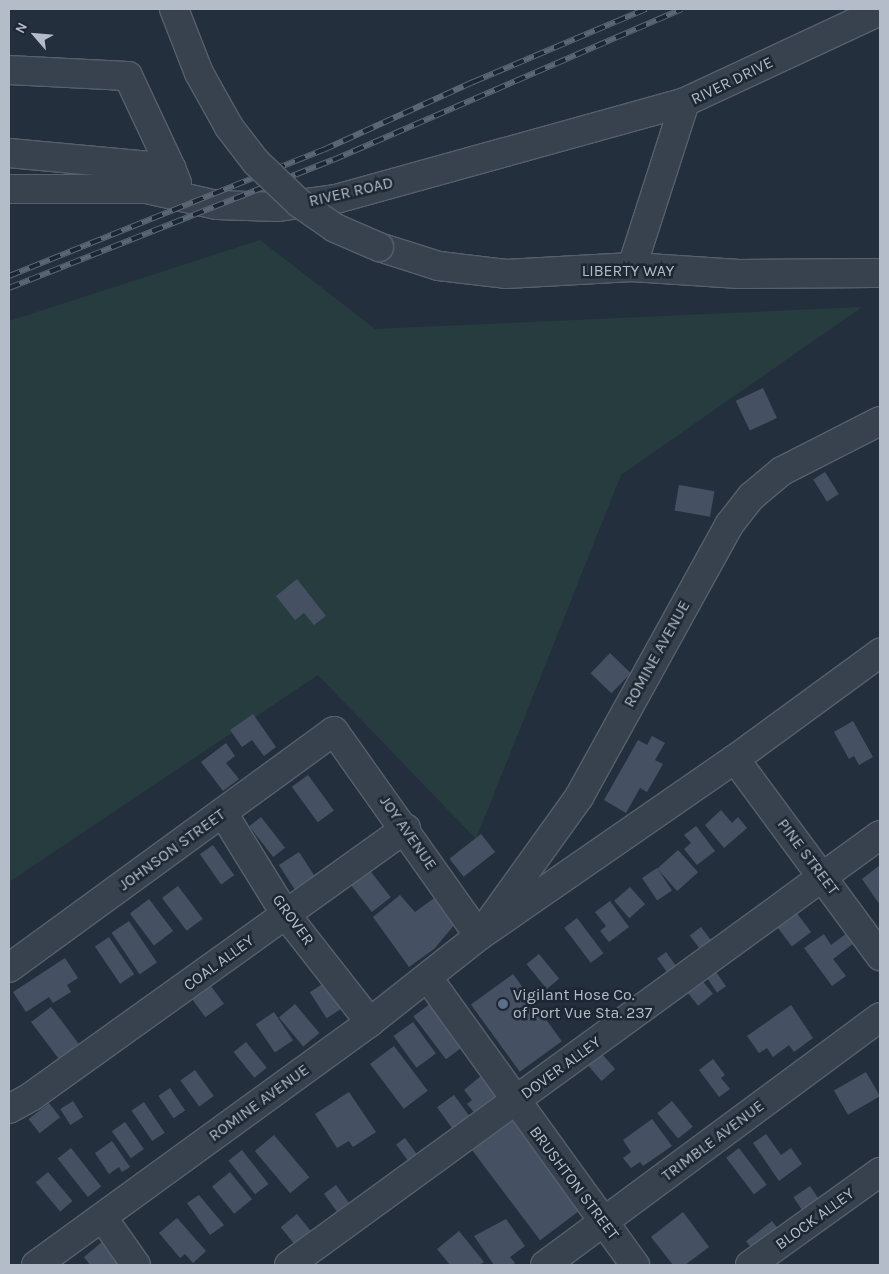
<!DOCTYPE html>
<html>
<head>
<meta charset="utf-8">
<style>
  body { margin:0 }
  #map { position:relative; width:889px; height:1274px; overflow:hidden; background:#242f3e; font-family:Karla,sans-serif }
  div>[style] { position:absolute }
  [style*='--x'] { left:calc(var(--x)*1px); top:calc(var(--y)*1px); width:calc(var(--w)*1px); rotate:calc(var(--a)*1deg) }
  .green>* { inset:0; background:#263c3f }
  .building>* { inset:0; background:#455162; transform-origin:0 0 }
  .roads { filter:drop-shadow(1px 0 #565f6c) drop-shadow(-1px 0 #565f6c) drop-shadow(0 1px #565f6c) drop-shadow(0 -1px #565f6c) }
  .minor>* { height:28px; margin:-14px; padding:0 14px; transform-origin:14px; border-radius:14px; background:#38414e }
  .rail>* { height:5.5px; margin-top:-2.75px; transform-origin:0; background:repeating-linear-gradient(90deg,#1d2633 0 11px,#5a6575 0 22px); box-sizing:border-box; border-block:1px solid #5a6575 }
  .bridges { filter:drop-shadow(1px 0 #565f6c) drop-shadow(-1px 0 #565f6c) drop-shadow(0 1px #565f6c) drop-shadow(0 -1px #565f6c) }
  .minor-bridge>* { height:28px; margin:-14px; padding:0 14px; transform-origin:14px; border-radius:14px; background:#38414e }
  .dots>* { width:14px; height:14px; translate:-50% -50%; box-sizing:border-box; border:2px solid #1d2633; border-radius:50% }
  span { translate:-50% -50%; white-space:nowrap; text-align:center; line-height:1.15; -webkit-text-stroke:5px #1d2633; paint-order:stroke }
  .street-label { font-size:16px; color:#b4bcc9 }
  .poi-label { font-size:16px; color:#b4bcc9 }
  .left { translate:0 -50%; text-align:left }
  .frame { position:absolute; inset:0; border:10px solid #b4bcc9; pointer-events:none }
  .north { position:absolute; left:10px; top:10px; width:50px; height:50px; -webkit-text-stroke:4px #1d2633; paint-order:stroke; rotate:297deg; font-size:14px; font-weight:700; line-height:20px; text-align:center; color:#b4bcc9 }
  .north::after { content:''; display:block; margin:auto; width:18px; height:22px; background:#b4bcc9; clip-path:polygon(50% 0,100% 100%,50% 72%,0 100%) }
</style>
</head>
<body>
<div id="map">
  <div class="green">
    <i style="clip-path:polygon(260px 240px,375px 329px,862px 307px,621px 475px,476px 839px,318px 675px,9px 882px,9px 321px)"></i>
  </div>
  <div class="building">
    <i style="left:763px;top:388px;width:33px;height:30px;rotate:65deg"></i>
    <i style="left:825px;top:472px;width:26px;height:14px;rotate:58deg"></i>
    <i style="left:679px;top:485px;width:36px;height:26px;rotate:10deg"></i>
    <i style="clip-path:polygon(297px 579px,326px 616px,314px 625px,304px 613px,295px 620px,276px 596px)"></i>
    <i style="left:610px;top:653px;width:29px;height:28px;rotate:44deg"></i>
    <i style="clip-path:polygon(253px 714px,276px 747px,264px 756px,252px 740px,242px 747px,230px 730px)"></i>
    <i style="clip-path:polygon(853px 721px,873px 757px,859px 765px,854px 756px,849px 759px,834px 732px)"></i>
    <i style="clip-path:polygon(652px 736px,665px 743px,655px 760px,663px 764px,647px 792px,640px 788px,626px 813px,604px 800px,638px 740px,647px 745px)"></i>
    <i style="clip-path:polygon(226px 743px,235px 756px,226px 763px,239px 779px,223px 791px,201px 762px)"></i>
    <i style="left:308px;top:775px;width:44px;height:20px;rotate:54deg"></i>
    <i style="clip-path:polygon(721px 810px,732px 823px,738px 817px,747px 828px,724px 848px,705px 825px)"></i>
    <i style="left:261px;top:817px;width:39px;height:15px;rotate:52deg"></i>
    <i style="clip-path:polygon(696px 826px,715px 851px,697px 865px,684px 849px,691px 843px,684px 835px)"></i>
    <i style="left:481px;top:834px;width:23px;height:40px;rotate:52deg"></i>
    <i style="left:213px;top:845px;width:37px;height:16px;rotate:55deg"></i>
    <i style="left:678px;top:850px;width:30px;height:28px;rotate:48deg"></i>
    <i style="left:299px;top:852px;width:33px;height:24px;rotate:57deg"></i>
    <i style="clip-path:polygon(880px 865px,880px 905px,862px 879px)"></i>
    <i style="left:368px;top:868px;width:37px;height:24px;rotate:52deg"></i>
    <i style="left:657px;top:868px;width:27px;height:18px;rotate:56deg"></i>
    <i style="left:178px;top:886px;width:41px;height:20px;rotate:53deg"></i>
    <i style="left:630px;top:887px;width:23px;height:21px;rotate:49deg"></i>
    <i style="clip-path:polygon(400px 895px,415px 912px,437px 896px,456px 923px,434px 949px,409px 967px,373px 917px)"></i>
    <i style="left:149px;top:899px;width:40px;height:24px;rotate:53deg"></i>
    <i style="clip-path:polygon(610px 901px,629px 927px,609px 942px,600px 931px,606px 926px,595px 912px)"></i>
    <i style="left:796px;top:912px;width:25px;height:24px;rotate:53deg"></i>
    <i style="left:577px;top:918px;width:44px;height:16px;rotate:53deg"></i>
    <i style="left:129px;top:921px;width:50px;height:21px;rotate:56deg"></i>
    <i style="left:701px;top:927px;width:21px;height:14px;rotate:53deg"></i>
    <i style="clip-path:polygon(847px 933px,854px 943px,833px 959px,846px 976px,832px 986px,804px 948px,824px 934px,831px 945px)"></i>
    <i style="left:109px;top:937px;width:45px;height:17px;rotate:56deg"></i>
    <i style="left:666px;top:952px;width:19px;height:11px;rotate:54deg"></i>
    <i style="left:539px;top:954px;width:32px;height:16px;rotate:51deg"></i>
    <i style="clip-path:polygon(65px 958px,78px 978px,67px 985px,71px 992px,53px 1003px,49px 997px,26px 1012px,13px 992px)"></i>
    <i style="left:714px;top:969px;width:21px;height:11px;rotate:55deg"></i>
    <i style="left:513px;top:974px;width:83px;height:52px;rotate:54deg"></i>
    <i style="left:701px;top:979px;width:19px;height:19px;rotate:51deg"></i>
    <i style="left:324px;top:983px;width:31px;height:17px;rotate:57deg"></i>
    <i style="left:211px;top:986px;width:22px;height:23px;rotate:54deg"></i>
    <i style="left:431px;top:1003px;width:54px;height:22px;rotate:53deg"></i>
    <i style="left:295px;top:1004px;width:38px;height:21px;rotate:50deg"></i>
    <i style="clip-path:polygon(791px 1005px,813px 1038px,794px 1052px,789px 1045px,773px 1057px,767px 1048px,759px 1053px,747px 1036px)"></i>
    <i style="left:51px;top:1007px;width:46px;height:25px;rotate:53deg"></i>
    <i style="left:274px;top:1012px;width:34px;height:22px;rotate:56deg"></i>
    <i style="left:413px;top:1022px;width:39px;height:24px;rotate:54deg"></i>
    <i style="left:246px;top:1042px;width:33px;height:16px;rotate:51deg"></i>
    <i style="left:394px;top:1046px;width:56px;height:30px;rotate:53deg"></i>
    <i style="left:602px;top:1054px;width:20px;height:18px;rotate:49deg"></i>
    <i style="clip-path:polygon(713px 1059px,725px 1075px,721px 1078px,730px 1089px,719px 1097px,699px 1070px)"></i>
    <i style="left:195px;top:1070px;width:32px;height:18px;rotate:54deg"></i>
    <i style="left:866px;top:1072px;width:28px;height:37px;rotate:60deg"></i>
    <i style="clip-path:polygon(482px 1075px,500px 1098px,477px 1116px,467px 1104px,472px 1100px,464px 1090px)"></i>
    <i style="left:170px;top:1088px;width:27px;height:14px;rotate:56deg"></i>
    <i style="clip-path:polygon(349px 1092px,376px 1132px,353px 1147px,349px 1141px,337px 1148px,315px 1114px)"></i>
    <i style="left:454px;top:1095px;width:31px;height:21px;rotate:54deg"></i>
    <i style="left:73px;top:1101px;width:19px;height:15px;rotate:58deg"></i>
    <i style="left:672px;top:1101px;width:33px;height:19px;rotate:51deg"></i>
    <i style="left:144px;top:1102px;width:37px;height:15px;rotate:56deg"></i>
    <i style="left:49px;top:1103px;width:18px;height:26px;rotate:52deg"></i>
    <i style="clip-path:polygon(652px 1119px,672px 1146px,643px 1166px,640px 1162px,631px 1168px,623px 1158px,631px 1152px,623px 1140px)"></i>
    <i style="left:512px;top:1120px;width:113px;height:50px;rotate:53deg"></i>
    <i style="left:125px;top:1122px;width:33px;height:16px;rotate:55deg"></i>
    <i style="clip-path:polygon(766px 1134px,781px 1155px,791px 1148px,802px 1164px,779px 1181px,753px 1143px)"></i>
    <i style="left:274px;top:1135px;width:55px;height:25px;rotate:50deg"></i>
    <i style="left:405px;top:1138px;width:22px;height:11px;rotate:54deg"></i>
    <i style="clip-path:polygon(112px 1141px,130px 1167px,122px 1172px,119px 1167px,109px 1174px,95px 1153px)"></i>
    <i style="left:71px;top:1148px;width:49px;height:17px;rotate:52deg"></i>
    <i style="left:739px;top:1148px;width:46px;height:16px;rotate:53deg"></i>
    <i style="left:242px;top:1150px;width:43px;height:17px;rotate:52deg"></i>
    <i style="left:48px;top:1172px;width:38px;height:16px;rotate:50deg"></i>
    <i style="left:230px;top:1172px;width:35px;height:23px;rotate:51deg"></i>
    <i style="left:336px;top:1185px;width:22px;height:15px;rotate:54deg"></i>
    <i style="left:810px;top:1186px;width:18px;height:20px;rotate:56deg"></i>
    <i style="clip-path:polygon(199px 1195px,224px 1225px,210px 1235px,187px 1203px)"></i>
    <i style="clip-path:polygon(683px 1212px,709px 1247px,685px 1265px,673px 1265px,651px 1237px)"></i>
    <i style="left:297px;top:1214px;width:22px;height:21px;rotate:51deg"></i>
    <i style="clip-path:polygon(177px 1218px,206px 1251px,193px 1263px,185px 1254px,180px 1258px,159px 1233px)"></i>
    <i style="clip-path:polygon(506px 1219px,525px 1246px,510px 1257px,515px 1263px,512px 1265px,494px 1265px,474px 1236px)"></i>
    <i style="left:772px;top:1221px;width:16px;height:33px;rotate:52deg"></i>
    <i style="clip-path:polygon(459px 1231px,484px 1262px,479px 1265px,450px 1265px,437px 1249px)"></i>
    <i style="clip-path:polygon(102px 1242px,119px 1265px,90px 1265px,84px 1257px)"></i>
  </div>
  <div class="roads">
    <div class="minor">
      <i style="--x:9;--y:70;--w:119;--a:2.9"></i>
      <i style="--x:128;--y:76;--w:102;--a:64.9"></i>
      <i style="--x:9;--y:153;--w:163;--a:5.3"></i>
      <i style="--x:171;--y:168;--w:16;--a:68"></i>
      <i style="--x:9;--y:189;--w:138;--a:0"></i>
      <i style="--x:147;--y:189;--w:72;--a:12.9"></i>
      <i style="--x:217;--y:205;--w:61;--a:1.9"></i>
      <i style="--x:278;--y:207;--w:59;--a:-7.9"></i>
      <i style="--x:336;--y:199;--w:362;--a:-15.5"></i>
      <i style="--x:685;--y:102;--w:215;--a:-25"></i>
      <i style="--x:379;--y:247;--w:63;--a:17.6"></i>
      <i style="--x:439;--y:266;--w:67;--a:6.8"></i>
      <i style="--x:506;--y:274;--w:126;--a:-3.2"></i>
      <i style="--x:632;--y:267;--w:107;--a:3.7"></i>
      <i style="--x:739;--y:274;--w:141;--a:-0.4"></i>
      <i style="--x:632;--y:267;--w:173;--a:-72.2"></i>
      <i style="--x:735;--y:759;--w:245;--a:53.6"></i>
      <i style="--x:223;--y:813;--w:120;--a:58.3"></i>
      <i style="--x:286;--y:915;--w:136;--a:51.9"></i>
      <i style="--x:490;--y:921;--w:153;--a:-54.3"></i>
      <i style="--x:579;--y:797;--w:311;--a:-61.1"></i>
      <i style="--x:729;--y:525;--w:37;--a:-52"></i>
      <i style="--x:752;--y:496;--w:39;--a:-40"></i>
      <i style="--x:782;--y:471;--w:110;--a:-27"></i>
      <i style="--x:9;--y:968;--w:402;--a:-36.1"></i>
      <i style="--x:334;--y:731;--w:251;--a:54.7"></i>
      <i style="--x:428;--y:978;--w:354;--a:54.2"></i>
      <i style="--x:9;--y:1109;--w:26;--a:-29"></i>
      <i style="--x:32;--y:1096;--w:460;--a:-35.6"></i>
      <i style="--x:103;--y:1218;--w:57;--a:54.9"></i>
      <i style="--x:36;--y:1265;--w:413;--a:-36"></i>
      <i style="--x:370;--y:1022;--w:139;--a:-38.3"></i>
      <i style="--x:479;--y:936;--w:311;--a:-34.7"></i>
      <i style="--x:735;--y:759;--w:180;--a:-36.2"></i>
      <i style="--x:289;--y:1265;--w:731;--a:-36.04"></i>
      <i style="--x:545;--y:1265;--w:417;--a:-36.5"></i>
      <i style="--x:750;--y:1265;--w:160;--a:-35.6"></i>
    </div>
  </div>
  <div class="rail">
    <i style="--x:9;--y:276;--w:338;--a:-21.9"></i>
    <i style="--x:323;--y:150;--w:165;--a:-24.4"></i>
    <i style="--x:473;--y:82;--w:188;--a:-22.9"></i>
    <i style="--x:9;--y:288;--w:348;--a:-21.6"></i>
    <i style="--x:333;--y:160;--w:380;--a:-23.4"></i>
  </div>
  <div class="bridges">
    <div class="minor-bridge">
      <i style="--x:174;--y:9;--w:69;--a:68.7"></i>
      <i style="--x:199;--y:73;--w:62;--a:60.9"></i>
      <i style="--x:229;--y:127;--w:44;--a:52.4"></i>
      <i style="--x:256;--y:162;--w:59;--a:43.6"></i>
      <i style="--x:299;--y:203;--w:44;--a:34.8"></i>
      <i style="--x:335;--y:228;--w:48;--a:23.4"></i>
    </div>
  </div>
  <div class="dots">
    <i style="left:503px;top:1004px;background:#5c6f8a"></i>
  </div>
  <div class="street-label">
    <span style="left:732px;top:81px;rotate:-26deg">RIVER DRIVE</span>
    <span style="left:351px;top:192px;rotate:-13deg">RIVER ROAD</span>
    <span style="left:628px;top:271px">LIBERTY WAY</span>
    <span style="left:657px;top:654px;rotate:-61deg">ROMINE AVENUE</span>
    <span style="left:408px;top:833px;rotate:55deg">JOY AVENUE</span>
    <span style="left:172px;top:850px;rotate:-36deg">JOHNSON STREET</span>
    <span style="left:808px;top:857px;rotate:53deg">PINE STREET</span>
    <span style="left:293px;top:920px;rotate:54deg">GROVER</span>
    <span style="left:219px;top:963px;rotate:-36deg">COAL ALLEY</span>
    <span style="left:561px;top:1068px;rotate:-36deg">DOVER ALLEY</span>
    <span style="left:259px;top:1103px;rotate:-36deg">ROMINE AVENUE</span>
    <span style="left:713px;top:1141px;rotate:-37deg">TRIMBLE AVENUE</span>
    <span style="left:574px;top:1183px;rotate:53deg">BRUSHTON STREET</span>
    <span style="left:815px;top:1219px;rotate:-36deg">BLOCK ALLEY</span>
  </div>
  <div class="poi-label">
    <span class="left" style="left:513px;top:1004px">Vigilant Hose Co.<br>of Port Vue Sta. 237</span>
  </div>
  <div class="frame"></div>
  <div class="north">N</div>
</div>
</body>
</html>
